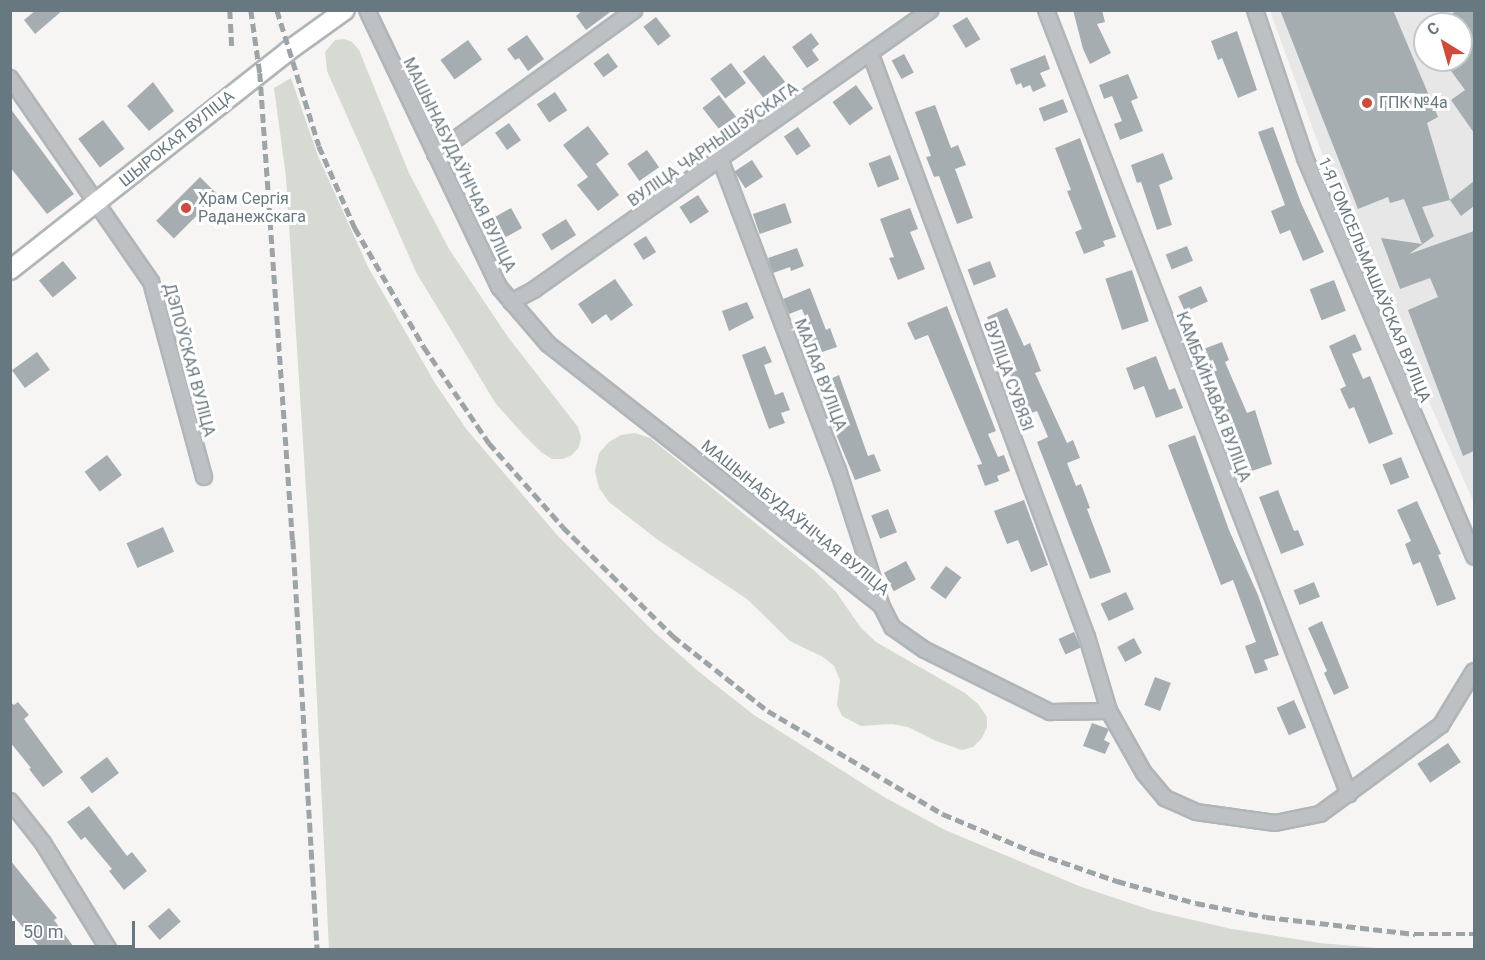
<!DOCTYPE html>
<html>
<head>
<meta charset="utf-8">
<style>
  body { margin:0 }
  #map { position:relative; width:1485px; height:960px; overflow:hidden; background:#f6f5f3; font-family:Roboto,sans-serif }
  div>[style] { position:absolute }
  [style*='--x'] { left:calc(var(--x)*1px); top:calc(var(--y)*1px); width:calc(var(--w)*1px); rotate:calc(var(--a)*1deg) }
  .built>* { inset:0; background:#e6e7e6 }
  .green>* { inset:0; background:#d6dad2 }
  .building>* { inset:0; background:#a5adb1; transform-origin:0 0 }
  .roads { filter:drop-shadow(2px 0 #b0b5b8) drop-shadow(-2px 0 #b0b5b8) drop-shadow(0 2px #b0b5b8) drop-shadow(0 -2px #b0b5b8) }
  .street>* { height:14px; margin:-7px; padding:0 7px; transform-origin:7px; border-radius:7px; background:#bdc1c4 }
  .secondary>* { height:18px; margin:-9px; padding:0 9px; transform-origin:9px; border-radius:9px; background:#fff }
  .rail>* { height:4.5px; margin-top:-2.25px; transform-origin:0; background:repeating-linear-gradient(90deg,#9da4a8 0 9px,transparent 0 13.5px) }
  .dots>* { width:16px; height:16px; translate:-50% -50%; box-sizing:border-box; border:3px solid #fff; border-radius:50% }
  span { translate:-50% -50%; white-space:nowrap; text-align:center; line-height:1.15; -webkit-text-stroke:6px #fff; paint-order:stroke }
  .poi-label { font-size:16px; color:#687880 }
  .left { translate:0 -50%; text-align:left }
  .street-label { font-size:16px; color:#687880 }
  .frame { position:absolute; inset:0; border:12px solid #687880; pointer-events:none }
  .north { position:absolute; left:1413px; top:12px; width:60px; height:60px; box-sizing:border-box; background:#fff; border:2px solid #c3c9cc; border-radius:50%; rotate:323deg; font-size:16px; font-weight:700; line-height:24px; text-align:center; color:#687880 }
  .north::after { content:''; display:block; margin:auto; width:21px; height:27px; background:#cf4a39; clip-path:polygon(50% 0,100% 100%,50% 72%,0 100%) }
  .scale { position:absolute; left:12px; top:921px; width:123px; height:27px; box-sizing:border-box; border:3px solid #687880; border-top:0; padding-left:8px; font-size:18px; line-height:21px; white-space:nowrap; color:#687880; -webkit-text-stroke:4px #fff; paint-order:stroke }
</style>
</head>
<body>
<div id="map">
  <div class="built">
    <i style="clip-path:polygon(evenodd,1270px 11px,1474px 11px,1474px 503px,1336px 192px,1270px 11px,1425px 24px,1461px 24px,1461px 60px,1425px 60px,1425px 24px)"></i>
  </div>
  <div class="green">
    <i style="clip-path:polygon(344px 39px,352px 42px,359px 50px,409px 173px,449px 249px,508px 337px,578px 427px,581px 438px,579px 447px,572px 455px,563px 459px,552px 459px,541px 452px,522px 433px,496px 404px,417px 274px,327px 71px,325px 52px,335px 40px)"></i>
    <i style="clip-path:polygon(291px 78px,318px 156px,368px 267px,435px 383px,467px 430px,558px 536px,653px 631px,698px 671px,754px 715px,884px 797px,945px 830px,1079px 886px,1154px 911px,1232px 929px,1320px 943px,1389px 949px,329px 949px,309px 536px,286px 177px,274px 88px)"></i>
    <i style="clip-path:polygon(635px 433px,650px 438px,816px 572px,836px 592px,861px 628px,876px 642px,965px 693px,978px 704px,987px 717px,987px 727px,982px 738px,973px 747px,962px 750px,936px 741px,908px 727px,892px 724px,861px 726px,842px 716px,837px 705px,840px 680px,834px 666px,823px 657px,790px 641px,747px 599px,658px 540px,609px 502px,599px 488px,595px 471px,599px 453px,609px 442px,621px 435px)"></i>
  </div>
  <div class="building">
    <i style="clip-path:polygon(36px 10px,63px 10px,35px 34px,24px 20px)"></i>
    <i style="clip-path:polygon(583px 10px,613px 10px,586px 30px,576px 16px)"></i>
    <i style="clip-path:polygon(1073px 10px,1102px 10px,1105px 22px,1097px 24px,1111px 53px,1090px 64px,1083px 49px)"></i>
    <i style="clip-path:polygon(1280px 10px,1393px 10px,1438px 117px,1427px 123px,1450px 200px,1422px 207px,1434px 236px,1409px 254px,1474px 231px,1474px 451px,1463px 456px,1408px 310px,1438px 297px,1430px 278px,1400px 289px,1381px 238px,1422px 244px,1404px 199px,1390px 203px,1388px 197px,1358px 209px)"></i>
    <i style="clip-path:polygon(1457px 10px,1474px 10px,1474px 133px,1451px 100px,1465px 90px,1443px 60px,1461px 60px,1461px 24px,1439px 24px)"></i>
    <i style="left:656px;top:17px;width:24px;height:16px;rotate:52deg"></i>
    <i style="left:967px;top:17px;width:26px;height:17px;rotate:59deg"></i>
    <i style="clip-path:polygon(1237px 31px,1257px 90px,1238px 98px,1222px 58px,1218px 60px,1211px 41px)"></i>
    <i style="clip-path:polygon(811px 33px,819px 44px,812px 50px,819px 60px,807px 68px,792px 47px)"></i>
    <i style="clip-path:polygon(527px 35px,544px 59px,528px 71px,519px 58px,515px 60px,507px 49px)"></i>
    <i style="left:468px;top:40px;width:24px;height:34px;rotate:54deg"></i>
    <i style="left:608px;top:53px;width:17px;height:18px;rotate:54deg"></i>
    <i style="left:904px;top:54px;width:21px;height:14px;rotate:62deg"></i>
    <i style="left:764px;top:55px;width:36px;height:27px;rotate:52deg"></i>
    <i style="clip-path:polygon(1045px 55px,1050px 69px,1040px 73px,1046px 86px,1033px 92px,1030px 85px,1023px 88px,1021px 83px,1016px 85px,1010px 69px)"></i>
    <i style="left:731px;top:63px;width:25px;height:26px;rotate:53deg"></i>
    <i style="clip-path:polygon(1128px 74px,1138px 98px,1131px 101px,1143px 131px,1120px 140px,1114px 124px,1122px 121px,1112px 96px,1104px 99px,1099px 85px)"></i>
    <i style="clip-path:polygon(153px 82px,174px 111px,149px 131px,127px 106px)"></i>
    <i style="left:856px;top:85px;width:29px;height:29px;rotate:54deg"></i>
    <i style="left:555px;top:92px;width:22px;height:22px;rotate:56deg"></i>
    <i style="left:719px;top:95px;width:29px;height:21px;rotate:52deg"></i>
    <i style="left:1063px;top:99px;width:14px;height:26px;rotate:69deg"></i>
    <i style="clip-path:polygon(935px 105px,951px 148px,958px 145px,966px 165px,955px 169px,973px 218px,957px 224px,939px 176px,934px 177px,926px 157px,931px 156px,915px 112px)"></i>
    <i style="clip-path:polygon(10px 108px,74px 194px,47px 214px,10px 167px)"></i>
    <i style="left:103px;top:120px;width:36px;height:31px;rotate:53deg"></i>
    <i style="left:509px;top:123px;width:21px;height:17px;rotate:55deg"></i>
    <i style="clip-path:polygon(588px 126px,609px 154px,596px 164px,619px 195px,598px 211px,577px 185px,588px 177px,563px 145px)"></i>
    <i style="left:798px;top:127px;width:23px;height:17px;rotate:56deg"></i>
    <i style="clip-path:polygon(1273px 127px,1301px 203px,1324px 252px,1303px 261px,1290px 230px,1280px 234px,1271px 211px,1285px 205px,1258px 132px)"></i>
    <i style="clip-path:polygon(1080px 138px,1116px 237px,1103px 241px,1105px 246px,1084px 254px,1075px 232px,1082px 229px,1067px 191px,1071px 190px,1055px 148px)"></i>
    <i style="left:647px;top:150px;width:21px;height:24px;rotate:55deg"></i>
    <i style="clip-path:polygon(1163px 153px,1173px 179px,1159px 185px,1172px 225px,1157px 230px,1141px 182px,1137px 183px,1131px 165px)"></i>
    <i style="left:890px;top:155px;width:26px;height:23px;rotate:69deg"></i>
    <i style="left:752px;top:160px;width:20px;height:21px;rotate:57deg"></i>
    <i style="left:200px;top:177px;width:25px;height:62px;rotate:45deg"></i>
    <i style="clip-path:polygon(1474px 181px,1474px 206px,1461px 216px,1450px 200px)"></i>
    <i style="left:698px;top:195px;width:20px;height:22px;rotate:57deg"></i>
    <i style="left:785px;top:203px;width:21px;height:34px;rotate:71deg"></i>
    <i style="left:511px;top:208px;width:23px;height:22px;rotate:61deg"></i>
    <i style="clip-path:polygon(910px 208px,918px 229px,910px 232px,925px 269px,898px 280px,889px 258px,894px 257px,880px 219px)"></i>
    <i style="left:566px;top:219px;width:19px;height:29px;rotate:58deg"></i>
    <i style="left:646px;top:236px;width:19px;height:15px;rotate:58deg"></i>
    <i style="left:1187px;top:246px;width:16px;height:23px;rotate:68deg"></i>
    <i style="clip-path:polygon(797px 248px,804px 266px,791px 271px,790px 267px,773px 273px,768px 258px)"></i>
    <i style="left:63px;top:261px;width:22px;height:31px;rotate:51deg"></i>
    <i style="left:990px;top:261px;width:17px;height:24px;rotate:69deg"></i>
    <i style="left:1132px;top:270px;width:54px;height:28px;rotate:72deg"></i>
    <i style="clip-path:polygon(615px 279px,633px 305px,611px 321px,606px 314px,592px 324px,578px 304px)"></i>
    <i style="left:1334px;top:280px;width:33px;height:26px;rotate:69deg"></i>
    <i style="left:1201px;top:286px;width:17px;height:25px;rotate:66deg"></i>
    <i style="clip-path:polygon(810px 288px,826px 330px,830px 328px,837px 347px,807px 357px,800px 339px,812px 335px,802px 309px,789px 314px,783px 299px)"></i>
    <i style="clip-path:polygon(747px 302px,754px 318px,729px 331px,722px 311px)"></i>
    <i style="clip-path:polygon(947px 306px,996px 431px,988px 434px,998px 457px,1004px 455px,1010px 471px,997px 476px,999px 481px,985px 486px,977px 465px,982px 464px,928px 335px,915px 340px,907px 323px)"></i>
    <i style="clip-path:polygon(1007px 308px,1024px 346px,1030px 343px,1041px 371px,1035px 373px,1067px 443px,1073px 440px,1080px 458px,1067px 463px,1076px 486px,1081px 484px,1090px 508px,1087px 509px,1111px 572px,1090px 579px,1037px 442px,1048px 437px,1037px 411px,1026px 415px,987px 317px)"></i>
    <i style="clip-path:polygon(1355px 334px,1362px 350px,1352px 354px,1363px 379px,1370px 376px,1393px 434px,1369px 444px,1354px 407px,1349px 409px,1340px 389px,1346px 386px,1329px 346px)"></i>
    <i style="clip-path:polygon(1222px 342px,1229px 360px,1225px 362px,1247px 413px,1255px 410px,1272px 464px,1249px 472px,1201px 350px)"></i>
    <i style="clip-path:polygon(765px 346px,772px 362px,764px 365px,775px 395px,783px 392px,790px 410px,781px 413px,785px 423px,769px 429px,742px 355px)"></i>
    <i style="left:37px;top:352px;width:22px;height:31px;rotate:54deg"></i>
    <i style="clip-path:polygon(1156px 356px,1169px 390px,1175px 388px,1183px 408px,1156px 418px,1144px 386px,1134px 390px,1126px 368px)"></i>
    <i style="clip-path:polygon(839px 375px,868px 456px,874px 454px,881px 471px,855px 480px,816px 386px)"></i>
    <i style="clip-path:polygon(1195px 435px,1229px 530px,1258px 595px,1279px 655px,1264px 660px,1268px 670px,1255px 674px,1245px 646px,1256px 642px,1233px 580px,1221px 585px,1168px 445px)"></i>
    <i style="left:107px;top:455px;width:25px;height:28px;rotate:53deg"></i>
    <i style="left:1401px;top:457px;width:22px;height:20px;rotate:68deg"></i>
    <i style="clip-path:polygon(1278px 490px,1294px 531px,1298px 530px,1304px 545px,1281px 554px,1259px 497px)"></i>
    <i style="clip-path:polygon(1024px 500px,1048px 565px,1031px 572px,1018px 540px,1007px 544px,994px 511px)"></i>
    <i style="clip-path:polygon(1417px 501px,1441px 554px,1438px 555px,1456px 599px,1437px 606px,1420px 562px,1413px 565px,1405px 544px,1411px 541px,1397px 510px)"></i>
    <i style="left:888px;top:509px;width:25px;height:18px;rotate:69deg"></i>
    <i style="left:163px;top:527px;width:27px;height:40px;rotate:66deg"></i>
    <i style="left:906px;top:561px;width:21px;height:25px;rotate:62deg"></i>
    <i style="left:946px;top:566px;width:19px;height:27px;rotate:36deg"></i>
    <i style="left:1314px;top:582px;width:16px;height:22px;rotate:68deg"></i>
    <i style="left:1126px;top:592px;width:19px;height:28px;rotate:65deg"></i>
    <i style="clip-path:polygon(1322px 621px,1349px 688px,1334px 695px,1324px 673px,1327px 671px,1308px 628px)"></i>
    <i style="left:1074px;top:632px;width:17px;height:17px;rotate:66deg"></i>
    <i style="left:1134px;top:638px;width:17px;height:19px;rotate:62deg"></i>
    <i style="left:1155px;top:677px;width:17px;height:30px;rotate:21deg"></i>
    <i style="left:1294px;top:700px;width:30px;height:19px;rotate:66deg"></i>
    <i style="clip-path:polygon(10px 702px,14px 705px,18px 702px,29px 715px,24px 719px,63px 772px,43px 787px,29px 769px,31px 768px,10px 742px)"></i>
    <i style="clip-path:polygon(1092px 723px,1109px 729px,1104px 740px,1110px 743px,1105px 754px,1083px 746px)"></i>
    <i style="left:1448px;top:743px;width:23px;height:37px;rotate:56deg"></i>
    <i style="left:107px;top:757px;width:20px;height:34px;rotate:53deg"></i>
    <i style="clip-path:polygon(89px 806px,127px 856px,132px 852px,147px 871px,124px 890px,109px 871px,112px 869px,85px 837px,81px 840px,67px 822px)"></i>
    <i style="clip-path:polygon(10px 860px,57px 918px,54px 920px,76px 950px,42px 950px,10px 912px)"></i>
    <i style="left:169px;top:908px;width:18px;height:28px;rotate:49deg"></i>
  </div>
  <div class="roads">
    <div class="street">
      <i style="--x:367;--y:10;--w:307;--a:64.5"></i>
      <i style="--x:499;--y:287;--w:75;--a:49.3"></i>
      <i style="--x:548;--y:344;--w:423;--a:38.1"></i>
      <i style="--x:881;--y:605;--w:25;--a:63"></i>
      <i style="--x:892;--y:627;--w:40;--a:34.9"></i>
      <i style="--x:925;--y:650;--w:140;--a:26.4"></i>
      <i style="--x:1050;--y:712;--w:59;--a:-1"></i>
      <i style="--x:1109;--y:711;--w:71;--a:60.6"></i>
      <i style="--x:1144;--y:773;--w:33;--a:50"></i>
      <i style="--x:1165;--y:798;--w:34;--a:24"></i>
      <i style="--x:1196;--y:812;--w:80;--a:7.9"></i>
      <i style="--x:1275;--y:823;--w:46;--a:-11.3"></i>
      <i style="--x:1320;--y:814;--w:150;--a:-36.3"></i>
      <i style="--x:1441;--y:725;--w:63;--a:-58.6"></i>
      <i style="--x:1046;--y:10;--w:841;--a:68.89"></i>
      <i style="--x:1255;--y:10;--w:156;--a:71.3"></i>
      <i style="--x:1305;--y:158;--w:433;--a:67"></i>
      <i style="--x:871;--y:55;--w:621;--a:69.64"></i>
      <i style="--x:1087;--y:637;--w:77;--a:73.4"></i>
      <i style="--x:10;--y:78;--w:248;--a:55.3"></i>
      <i style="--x:151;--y:282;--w:202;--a:74.8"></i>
      <i style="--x:435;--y:154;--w:246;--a:-35.8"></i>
      <i style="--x:721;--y:161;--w:330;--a:69.3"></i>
      <i style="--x:838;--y:470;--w:141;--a:72.2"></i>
      <i style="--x:511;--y:302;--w:27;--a:-28"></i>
      <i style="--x:535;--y:289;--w:484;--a:-35.2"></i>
      <i style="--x:10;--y:801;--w:53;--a:51.8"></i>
      <i style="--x:43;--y:843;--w:126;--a:58.3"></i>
    </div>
    <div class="secondary">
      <i style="--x:10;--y:270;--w:354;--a:-38.2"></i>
      <i style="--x:288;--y:51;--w:70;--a:-35.7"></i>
    </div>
  </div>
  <div class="rail">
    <i style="--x:230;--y:10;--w:36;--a:87"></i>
    <i style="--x:251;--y:10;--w:64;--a:81.9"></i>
    <i style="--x:260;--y:73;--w:468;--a:86"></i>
    <i style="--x:293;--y:540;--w:411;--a:86.6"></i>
    <i style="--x:277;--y:10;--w:142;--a:72.8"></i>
    <i style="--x:319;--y:146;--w:90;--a:66.3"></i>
    <i style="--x:355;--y:228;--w:138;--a:59.9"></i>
    <i style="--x:424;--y:347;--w:116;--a:55.9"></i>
    <i style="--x:489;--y:443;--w:112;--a:48.6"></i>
    <i style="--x:563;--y:527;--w:155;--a:44.7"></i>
    <i style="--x:673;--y:636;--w:121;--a:38.3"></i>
    <i style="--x:768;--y:711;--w:203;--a:30.5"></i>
    <i style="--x:943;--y:814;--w:101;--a:22.8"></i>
    <i style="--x:1036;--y:853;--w:86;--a:19.1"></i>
    <i style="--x:1117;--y:881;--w:82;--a:15.6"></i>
    <i style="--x:1196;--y:903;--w:71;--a:11.3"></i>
    <i style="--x:1266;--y:917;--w:150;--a:6.5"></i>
    <i style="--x:1415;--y:934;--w:59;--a:0"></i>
  </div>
  <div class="dots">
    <i style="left:1367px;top:103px;background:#cf4a39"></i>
    <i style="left:186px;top:208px;background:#cf4a39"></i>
  </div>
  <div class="poi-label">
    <span class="left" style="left:1379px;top:103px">ГПК №4а</span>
    <span class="left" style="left:198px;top:208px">Храм Сергія<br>Раданежскага</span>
  </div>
  <div class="street-label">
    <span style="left:177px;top:139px;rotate:-39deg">ШЫРОКАЯ ВУЛІЦА</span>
    <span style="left:713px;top:145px;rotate:-35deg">ВУЛІЦА ЧАРНЫШЭЎСКАГА</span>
    <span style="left:459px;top:165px;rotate:64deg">МАШЫНАБУДАЎНІЧАЯ ВУЛІЦА</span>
    <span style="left:1374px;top:280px;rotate:67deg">1-Я ГОМСЕЛЬМАШАЎСКАЯ ВУЛІЦА</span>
    <span style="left:189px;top:360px;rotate:75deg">ДЭПОЎСКАЯ ВУЛІЦА</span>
    <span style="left:820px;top:375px;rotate:69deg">МАЛАЯ ВУЛІЦА</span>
    <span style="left:1008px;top:376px;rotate:70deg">ВУЛІЦА СУВЯЗІ</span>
    <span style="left:1213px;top:397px;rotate:69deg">КАМБАЙНАВАЯ ВУЛІЦА</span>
    <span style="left:795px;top:518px;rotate:39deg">МАШЫНАБУДАЎНІЧАЯ ВУЛІЦА</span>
  </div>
  <div class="frame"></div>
  <div class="north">С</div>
  <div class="scale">50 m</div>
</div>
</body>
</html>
